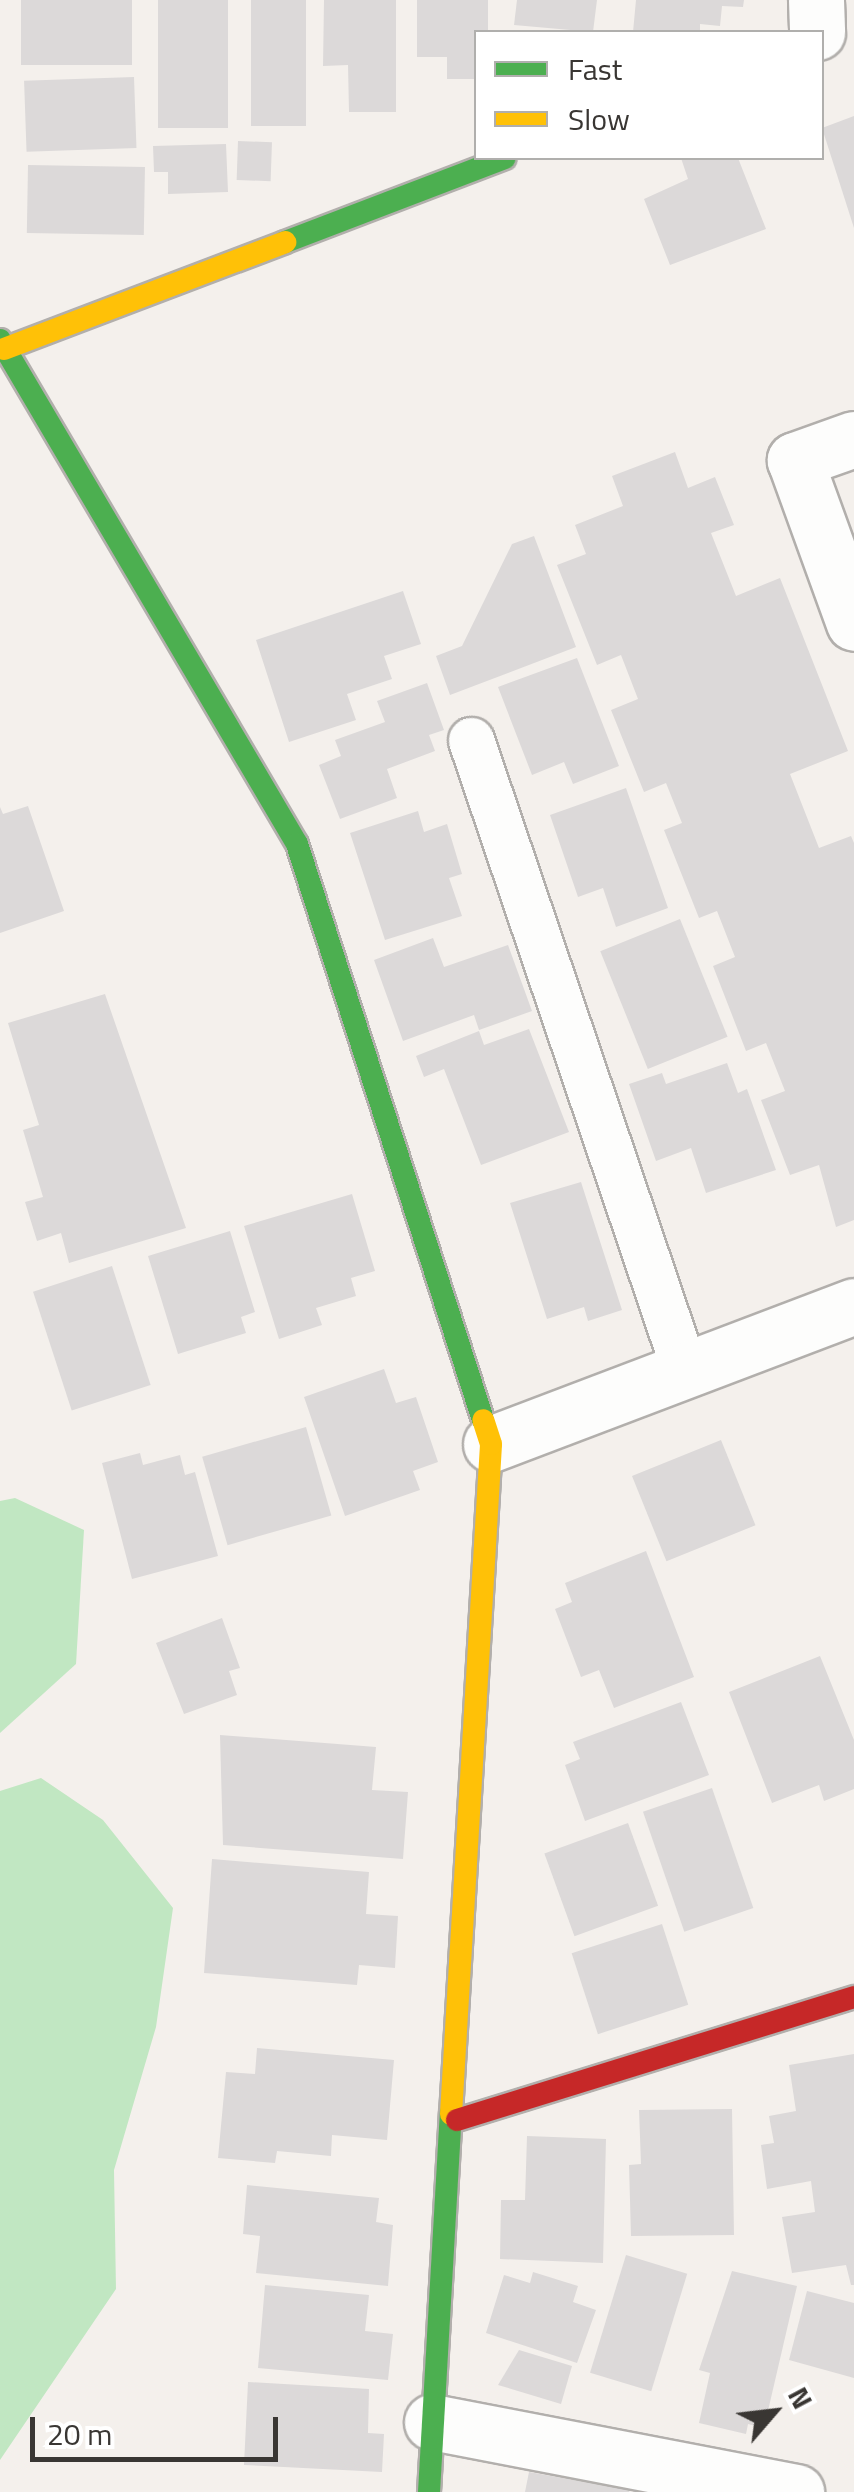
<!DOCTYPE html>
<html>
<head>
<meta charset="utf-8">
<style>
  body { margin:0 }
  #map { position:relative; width:854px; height:2492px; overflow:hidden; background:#f4f0ec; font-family:"Titillium Web",sans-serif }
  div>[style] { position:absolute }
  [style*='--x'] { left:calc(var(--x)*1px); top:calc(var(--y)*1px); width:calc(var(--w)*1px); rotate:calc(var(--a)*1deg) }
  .green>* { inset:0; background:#c1e7c2 }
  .building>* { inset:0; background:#dcd9d9; transform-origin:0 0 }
  .roads { filter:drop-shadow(2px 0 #b2afac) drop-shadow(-2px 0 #b2afac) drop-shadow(0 2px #b2afac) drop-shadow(0 -2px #b2afac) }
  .lane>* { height:45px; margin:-22.5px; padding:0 22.5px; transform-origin:22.5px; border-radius:22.5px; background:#fdfdfc }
  .street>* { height:55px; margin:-27.5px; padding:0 27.5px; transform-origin:27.5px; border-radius:27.5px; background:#fdfdfc }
  .fast>* { height:22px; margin:-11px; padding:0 11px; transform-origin:11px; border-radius:11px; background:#4caf50 }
  .slow>* { height:22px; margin:-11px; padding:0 11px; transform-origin:11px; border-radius:11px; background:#ffc107 }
  .jam>* { height:22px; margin:-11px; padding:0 11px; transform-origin:11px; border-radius:11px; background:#c62828 }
  span { translate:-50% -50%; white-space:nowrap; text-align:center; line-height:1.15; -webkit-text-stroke:8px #fff; paint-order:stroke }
  .legend { position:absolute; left:474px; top:30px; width:350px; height:130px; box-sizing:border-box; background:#fff; border:2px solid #b0afad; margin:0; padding:12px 18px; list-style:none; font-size:30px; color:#393633 }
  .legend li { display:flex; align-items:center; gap:20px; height:50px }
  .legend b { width:50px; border:2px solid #b0afad }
  .north { position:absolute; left:724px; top:2362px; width:100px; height:100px; -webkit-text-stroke:8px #fff; paint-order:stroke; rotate:62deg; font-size:28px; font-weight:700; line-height:40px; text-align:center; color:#393633 }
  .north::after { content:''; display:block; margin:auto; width:35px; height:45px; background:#393633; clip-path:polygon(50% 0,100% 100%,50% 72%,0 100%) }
  .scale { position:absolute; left:30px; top:2417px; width:248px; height:45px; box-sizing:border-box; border:5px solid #393633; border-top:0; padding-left:12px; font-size:30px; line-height:35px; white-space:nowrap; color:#393633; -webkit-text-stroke:8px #fff; paint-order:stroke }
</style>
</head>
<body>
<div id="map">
  <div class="green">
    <i style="clip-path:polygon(15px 1498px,84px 1530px,76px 1664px,0 1733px,0 1501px)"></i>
    <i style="clip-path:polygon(41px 1778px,103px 1820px,173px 1908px,156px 2027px,114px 2170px,116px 2289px,0 2460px,0 1791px)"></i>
  </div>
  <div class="building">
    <i style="left:21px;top:0;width:111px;height:65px"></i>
    <i style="left:158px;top:0;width:70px;height:128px"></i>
    <i style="left:251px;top:0;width:55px;height:126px"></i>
    <i style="clip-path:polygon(324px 0,396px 0,396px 112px,349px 112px,348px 65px,323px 66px)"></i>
    <i style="clip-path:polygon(417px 0,488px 0,488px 32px,477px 32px,477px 79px,447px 79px,447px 57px,417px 57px)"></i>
    <i style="clip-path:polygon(517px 0,597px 0,593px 32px,514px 25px)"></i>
    <i style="clip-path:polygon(636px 0,744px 0,743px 7px,722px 6px,720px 26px,700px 24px,700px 32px,633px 32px)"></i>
    <i style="left:134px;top:77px;width:71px;height:110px;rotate:88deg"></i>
    <i style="clip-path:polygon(854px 116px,854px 228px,822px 128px)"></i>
    <i style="left:238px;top:141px;width:34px;height:39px;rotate:2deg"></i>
    <i style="clip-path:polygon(226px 144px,228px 192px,168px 194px,168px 172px,154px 172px,153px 146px)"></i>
    <i style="clip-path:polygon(681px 158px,738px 158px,766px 229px,670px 265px,644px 199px,688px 179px)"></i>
    <i style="left:28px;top:165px;width:117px;height:68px;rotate:1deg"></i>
    <i style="clip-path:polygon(675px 452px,688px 488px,715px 477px,734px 525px,711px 533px,736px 596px,780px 578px,848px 751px,790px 774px,819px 848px,851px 836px,854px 843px,854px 1220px,836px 1227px,819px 1165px,790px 1175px,761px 1100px,785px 1091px,766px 1043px,746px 1051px,713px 966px,735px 957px,717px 911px,699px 918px,664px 830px,682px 823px,666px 783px,644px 792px,611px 710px,638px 699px,621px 655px,597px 665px,557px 565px,586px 554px,575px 525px,623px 506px,612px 476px)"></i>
    <i style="clip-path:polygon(534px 536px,576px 647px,450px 695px,436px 656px,462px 646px,512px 544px)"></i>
    <i style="clip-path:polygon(403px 591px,421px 644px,384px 656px,392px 679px,347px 694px,356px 720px,289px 742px,256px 640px)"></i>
    <i style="clip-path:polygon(577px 658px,619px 766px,573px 784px,564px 762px,532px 775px,498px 687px)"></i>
    <i style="clip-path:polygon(427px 683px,444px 730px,429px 735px,435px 751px,387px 769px,397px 798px,340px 819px,319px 765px,341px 756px,335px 740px,385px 722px,377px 701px)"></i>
    <i style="clip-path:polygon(626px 788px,668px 908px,616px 927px,603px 888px,578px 897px,550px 815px)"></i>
    <i style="clip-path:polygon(28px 806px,64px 911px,0 933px,0 807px,3px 814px)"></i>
    <i style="clip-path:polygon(418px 811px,424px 832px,447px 824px,462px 874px,449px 878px,462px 916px,385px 940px,350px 833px)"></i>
    <i style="left:680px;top:919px;width:127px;height:86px;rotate:68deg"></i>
    <i style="clip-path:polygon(433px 938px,444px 967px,508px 945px,532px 1011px,479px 1030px,474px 1015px,403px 1041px,374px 960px)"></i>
    <i style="clip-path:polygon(105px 994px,186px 1228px,69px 1263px,61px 1233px,37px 1241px,25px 1202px,43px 1197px,23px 1130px,39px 1125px,8px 1023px)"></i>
    <i style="clip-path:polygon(529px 1029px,569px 1132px,481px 1165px,444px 1069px,424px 1077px,416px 1056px,479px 1031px,484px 1045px)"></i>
    <i style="clip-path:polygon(727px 1063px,738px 1093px,747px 1089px,776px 1170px,706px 1193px,691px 1148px,656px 1161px,629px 1084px,662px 1073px,666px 1084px)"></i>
    <i style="clip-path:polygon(581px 1182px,622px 1310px,588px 1321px,584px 1307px,547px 1319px,510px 1203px)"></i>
    <i style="clip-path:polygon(352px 1194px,375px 1271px,351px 1278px,356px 1296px,316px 1308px,322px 1325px,279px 1339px,244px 1226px)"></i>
    <i style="clip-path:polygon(230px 1231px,255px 1312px,241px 1317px,246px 1333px,178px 1354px,148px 1256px)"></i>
    <i style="left:112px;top:1266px;width:125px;height:83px;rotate:72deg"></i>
    <i style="clip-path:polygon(384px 1369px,396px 1403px,416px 1397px,438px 1462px,413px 1471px,420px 1490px,345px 1516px,304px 1397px)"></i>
    <i style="left:306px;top:1427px;width:92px;height:108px;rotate:74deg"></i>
    <i style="left:721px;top:1440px;width:92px;height:96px;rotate:68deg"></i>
    <i style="clip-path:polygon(140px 1453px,143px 1465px,180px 1455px,185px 1475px,195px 1472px,218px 1556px,132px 1579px,102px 1463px)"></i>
    <i style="clip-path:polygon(646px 1551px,694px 1677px,614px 1708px,599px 1670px,581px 1677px,555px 1609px,572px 1602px,565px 1583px)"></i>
    <i style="clip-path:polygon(222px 1618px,240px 1668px,229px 1671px,237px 1695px,184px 1714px,156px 1643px)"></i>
    <i style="clip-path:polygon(820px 1656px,854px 1740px,854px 1789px,824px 1801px,819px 1785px,772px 1803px,729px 1692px)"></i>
    <i style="clip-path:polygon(681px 1702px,709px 1775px,585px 1821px,565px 1765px,580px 1759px,573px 1742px)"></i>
    <i style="clip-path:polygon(220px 1735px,376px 1747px,372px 1790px,408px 1792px,403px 1859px,223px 1845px)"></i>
    <i style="left:712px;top:1788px;width:127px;height:73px;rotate:71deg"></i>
    <i style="left:628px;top:1823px;width:88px;height:89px;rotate:70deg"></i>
    <i style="clip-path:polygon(212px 1859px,369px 1872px,366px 1914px,398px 1916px,395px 1968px,359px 1965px,357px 1985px,204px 1973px)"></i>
    <i style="left:662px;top:1924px;width:85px;height:95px;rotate:72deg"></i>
    <i style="clip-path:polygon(257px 2048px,394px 2060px,387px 2140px,332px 2135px,331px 2156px,277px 2151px,275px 2163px,218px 2158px,226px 2072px,255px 2074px)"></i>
    <i style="clip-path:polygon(854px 2054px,854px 2285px,851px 2285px,846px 2265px,792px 2273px,782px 2217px,815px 2212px,811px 2181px,767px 2189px,761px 2145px,774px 2143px,769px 2116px,796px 2111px,789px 2065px)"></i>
    <i style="clip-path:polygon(732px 2109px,734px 2235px,631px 2236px,629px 2165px,641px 2164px,639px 2110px)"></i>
    <i style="clip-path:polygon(527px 2136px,606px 2139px,603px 2263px,500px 2259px,501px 2200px,525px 2200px)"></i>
    <i style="clip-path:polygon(247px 2185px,379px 2198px,376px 2222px,393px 2225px,388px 2286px,256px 2273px,260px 2236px,243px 2234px)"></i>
    <i style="left:626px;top:2255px;width:64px;height:123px;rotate:17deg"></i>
    <i style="clip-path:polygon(732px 2271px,797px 2286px,764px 2428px,748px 2424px,746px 2434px,699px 2423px,710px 2373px,699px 2370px)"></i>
    <i style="clip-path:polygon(533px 2272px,578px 2286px,573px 2302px,596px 2310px,577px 2363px,486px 2333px,504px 2275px,530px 2283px)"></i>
    <i style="clip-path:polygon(265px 2285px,369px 2295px,365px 2331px,393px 2334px,388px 2380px,258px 2368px)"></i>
    <i style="clip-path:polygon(807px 2291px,854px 2303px,854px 2378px,789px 2360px)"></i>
    <i style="clip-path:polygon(519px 2350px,572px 2366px,561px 2404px,498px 2385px)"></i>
    <i style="clip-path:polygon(248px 2382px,369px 2389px,368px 2433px,384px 2434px,382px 2472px,244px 2465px)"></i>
    <i style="clip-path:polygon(529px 2472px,630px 2490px,629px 2492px,525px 2492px)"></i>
  </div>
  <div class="roads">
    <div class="lane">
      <i style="--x:471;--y:740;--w:666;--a:71.27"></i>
    </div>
    <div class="street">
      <i style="--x:816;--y:0;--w:32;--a:88"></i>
      <i style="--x:854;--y:439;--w:63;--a:160.4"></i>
      <i style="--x:795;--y:460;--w:173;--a:70.1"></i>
      <i style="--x:491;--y:1444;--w:388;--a:-20.8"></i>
      <i style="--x:432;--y:2422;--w:371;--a:10.9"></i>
    </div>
    <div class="fast">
      <i style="--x:285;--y:242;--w:235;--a:-20.9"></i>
      <i style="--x:0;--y:340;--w:585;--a:59.49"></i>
      <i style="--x:297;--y:844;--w:605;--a:72.1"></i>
      <i style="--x:429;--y:2492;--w:379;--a:-86.7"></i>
    </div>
    <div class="slow">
      <i style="--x:4;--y:349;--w:301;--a:-20.8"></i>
      <i style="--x:451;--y:2114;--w:671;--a:-86.58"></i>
      <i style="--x:491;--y:1444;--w:25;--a:-108"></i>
    </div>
    <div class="jam">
      <i style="--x:457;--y:2120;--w:416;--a:-17.2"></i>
    </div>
  </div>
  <ul class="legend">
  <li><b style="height:12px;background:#4caf50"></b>Fast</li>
  <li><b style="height:12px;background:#ffc107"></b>Slow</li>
  </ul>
  <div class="north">N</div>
  <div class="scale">20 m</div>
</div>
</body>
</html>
